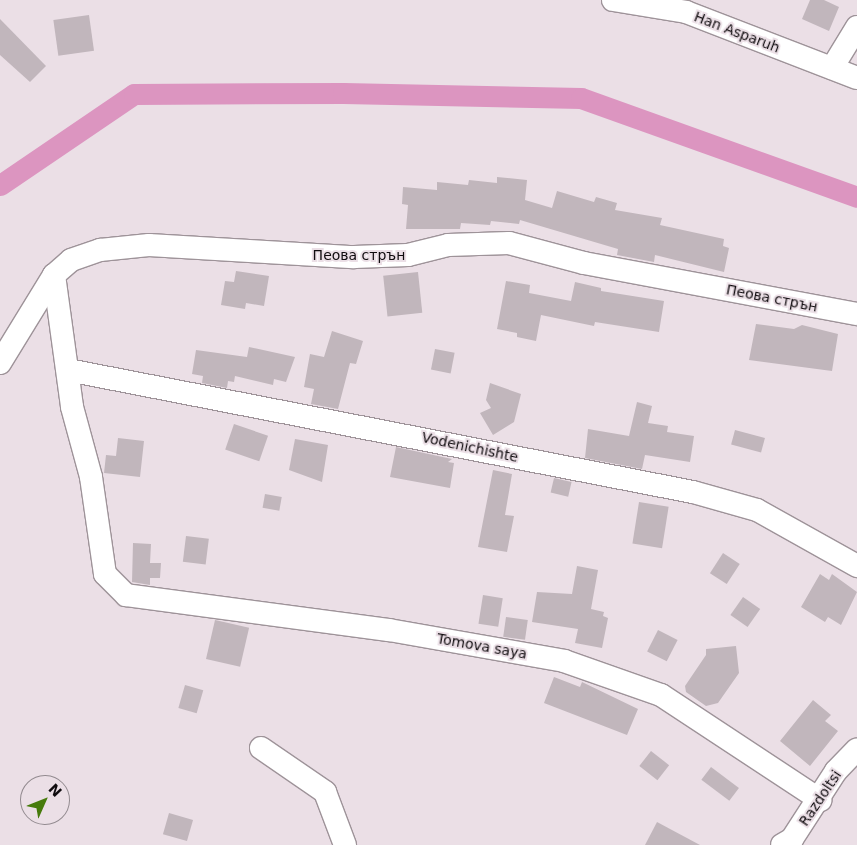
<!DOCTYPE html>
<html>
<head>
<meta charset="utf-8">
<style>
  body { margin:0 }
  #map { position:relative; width:857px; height:845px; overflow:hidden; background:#ebdfe6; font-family:"DejaVu Sans",sans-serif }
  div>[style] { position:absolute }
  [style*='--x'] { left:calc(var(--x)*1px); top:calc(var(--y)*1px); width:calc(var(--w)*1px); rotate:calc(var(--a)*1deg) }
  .canal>* { height:21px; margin:-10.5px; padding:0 10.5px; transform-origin:10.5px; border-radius:10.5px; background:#dc95c0 }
  .building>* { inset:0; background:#c1b6bc; transform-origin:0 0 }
  .roads { filter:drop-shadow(1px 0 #9e9399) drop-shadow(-1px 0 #9e9399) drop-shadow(0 1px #9e9399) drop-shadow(0 -1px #9e9399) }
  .minor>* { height:22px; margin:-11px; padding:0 11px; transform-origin:11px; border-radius:11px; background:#fff }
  span { translate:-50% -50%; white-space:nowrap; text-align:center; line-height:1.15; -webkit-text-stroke:4px #ebdfe6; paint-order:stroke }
  .street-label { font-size:14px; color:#100c0f }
  .north { position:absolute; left:20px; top:775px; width:50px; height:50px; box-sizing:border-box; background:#ebdfe6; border:1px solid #938b90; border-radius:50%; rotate:46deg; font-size:14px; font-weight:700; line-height:20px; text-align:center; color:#100c0f }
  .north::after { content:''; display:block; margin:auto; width:18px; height:22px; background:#477b0c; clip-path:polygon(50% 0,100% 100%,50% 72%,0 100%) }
</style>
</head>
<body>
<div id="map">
  <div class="canal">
    <i style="--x:0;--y:185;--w:162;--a:-34.2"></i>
    <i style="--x:134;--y:94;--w:209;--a:-0.3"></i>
    <i style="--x:343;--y:93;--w:238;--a:1.2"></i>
    <i style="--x:581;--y:98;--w:293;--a:19.7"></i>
  </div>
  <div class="building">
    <i style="clip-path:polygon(810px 0,824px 0,839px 7px,829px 31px,802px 19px)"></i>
    <i style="left:89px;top:15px;width:36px;height:36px;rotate:82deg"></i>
    <i style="clip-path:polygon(0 19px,46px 66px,30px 82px,0 55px)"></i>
    <i style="clip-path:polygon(497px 177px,527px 180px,525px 200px,552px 208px,557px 191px,594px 202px,596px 197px,617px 203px,615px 210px,662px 218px,660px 225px,724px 239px,723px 246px,729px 248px,724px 272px,655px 255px,654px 262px,617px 255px,618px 249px,520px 220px,519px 224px,491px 221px,490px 225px,461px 223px,460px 229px,406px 229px,408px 205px,402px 204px,403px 187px,437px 190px,437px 182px,468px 185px,469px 180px,497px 183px)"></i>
    <i style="clip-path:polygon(236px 271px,269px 276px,264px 306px,246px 303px,245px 309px,221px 305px,225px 281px,234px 282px)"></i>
    <i style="left:418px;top:272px;width:41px;height:35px;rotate:84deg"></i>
    <i style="clip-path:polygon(506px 281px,530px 285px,529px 293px,571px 301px,575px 282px,601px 288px,601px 291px,664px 301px,659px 332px,595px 322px,594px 326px,541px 315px,536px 341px,517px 337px,517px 333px,497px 329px)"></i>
    <i style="clip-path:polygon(756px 324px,794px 329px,802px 325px,838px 334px,832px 371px,749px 360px)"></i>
    <i style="clip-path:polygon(332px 331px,363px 341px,356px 364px,350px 363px,338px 409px,311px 404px,314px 389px,304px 387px,310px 354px,324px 357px)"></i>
    <i style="clip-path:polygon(249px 347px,295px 357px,286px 382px,274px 379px,273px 385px,235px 376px,234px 382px,228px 381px,227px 388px,202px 383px,203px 376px,192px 374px,196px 350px,247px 357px)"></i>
    <i style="left:435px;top:349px;width:20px;height:21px;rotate:11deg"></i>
    <i style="clip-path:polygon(490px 383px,521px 394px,514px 422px,493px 435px,480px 413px,491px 408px,486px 400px)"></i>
    <i style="clip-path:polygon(637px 402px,652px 406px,648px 423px,668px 426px,667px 432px,694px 436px,690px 462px,645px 455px,642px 469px,585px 458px,588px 429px,629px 436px)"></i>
    <i style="left:234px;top:424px;width:36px;height:27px;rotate:19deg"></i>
    <i style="left:735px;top:430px;width:31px;height:15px;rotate:15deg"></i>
    <i style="clip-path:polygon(118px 438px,144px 441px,140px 477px,104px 473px,106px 455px,116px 456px)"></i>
    <i style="clip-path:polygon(295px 439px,328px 445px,322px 482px,289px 470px)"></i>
    <i style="clip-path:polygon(396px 447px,452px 459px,448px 462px,454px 463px,450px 488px,390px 477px)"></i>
    <i style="clip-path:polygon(493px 470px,512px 474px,505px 515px,514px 516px,507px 552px,478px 547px)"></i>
    <i style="left:554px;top:478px;width:18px;height:15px;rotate:13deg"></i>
    <i style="left:265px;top:494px;width:17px;height:14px;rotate:10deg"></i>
    <i style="left:639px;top:502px;width:30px;height:42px;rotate:9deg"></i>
    <i style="left:186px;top:536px;width:23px;height:26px;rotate:7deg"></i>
    <i style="clip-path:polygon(133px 543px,151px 544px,150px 563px,161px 563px,160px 578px,150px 578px,150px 585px,132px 582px)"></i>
    <i style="left:723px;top:553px;width:20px;height:24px;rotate:33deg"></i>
    <i style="clip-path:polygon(577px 566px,598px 570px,591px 609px,604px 612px,603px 616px,608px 618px,602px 648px,575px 643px,578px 629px,532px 622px,537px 592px,572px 594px)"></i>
    <i style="clip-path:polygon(820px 574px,829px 580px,832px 574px,857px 592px,841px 625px,828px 617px,825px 622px,801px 607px)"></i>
    <i style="left:483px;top:595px;width:20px;height:29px;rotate:9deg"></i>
    <i style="left:743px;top:597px;width:21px;height:22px;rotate:35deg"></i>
    <i style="left:506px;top:617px;width:22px;height:20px;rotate:8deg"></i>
    <i style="left:215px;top:620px;width:35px;height:40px;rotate:13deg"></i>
    <i style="left:658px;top:630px;width:22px;height:24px;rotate:27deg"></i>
    <i style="clip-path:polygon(736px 646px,739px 673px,718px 703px,706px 706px,686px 692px,685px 686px,706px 655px,706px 649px)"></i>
    <i style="clip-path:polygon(554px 677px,580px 687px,582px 682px,638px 709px,627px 735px,544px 703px)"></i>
    <i style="left:185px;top:685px;width:19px;height:24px;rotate:16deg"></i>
    <i style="clip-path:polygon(813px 700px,831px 715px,825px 721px,838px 731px,810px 766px,780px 741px)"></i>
    <i style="left:651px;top:751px;width:23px;height:19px;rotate:38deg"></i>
    <i style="left:711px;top:767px;width:35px;height:16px;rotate:37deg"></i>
    <i style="left:169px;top:813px;width:25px;height:22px;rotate:16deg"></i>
    <i style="clip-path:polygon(657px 822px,700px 845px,645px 845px)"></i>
  </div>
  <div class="roads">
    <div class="minor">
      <i style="--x:613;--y:0;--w:74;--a:9.3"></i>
      <i style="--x:686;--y:12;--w:183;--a:21.1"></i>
      <i style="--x:832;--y:68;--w:48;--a:-58.6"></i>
      <i style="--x:54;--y:275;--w:133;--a:82.2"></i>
      <i style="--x:72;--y:407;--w:73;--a:74.8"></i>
      <i style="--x:91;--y:477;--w:98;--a:81.8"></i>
      <i style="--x:105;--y:574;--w:30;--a:45"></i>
      <i style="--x:126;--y:595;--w:265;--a:7.6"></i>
      <i style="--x:389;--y:630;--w:178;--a:10"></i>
      <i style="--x:564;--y:661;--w:103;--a:19.3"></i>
      <i style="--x:661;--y:695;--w:191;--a:33.4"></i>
      <i style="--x:0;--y:363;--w:103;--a:-58.5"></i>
      <i style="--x:54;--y:275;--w:23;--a:-41"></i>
      <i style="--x:71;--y:260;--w:31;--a:-19"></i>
      <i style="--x:100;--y:250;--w:49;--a:-5.8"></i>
      <i style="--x:149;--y:245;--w:205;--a:3.4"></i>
      <i style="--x:354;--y:257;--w:54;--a:-2.1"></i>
      <i style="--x:408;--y:255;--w:41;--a:-14"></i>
      <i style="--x:448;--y:245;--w:61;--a:-1.9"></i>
      <i style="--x:509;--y:243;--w:78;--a:14.9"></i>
      <i style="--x:584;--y:263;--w:278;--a:10.6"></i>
      <i style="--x:68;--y:370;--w:637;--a:11.05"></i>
      <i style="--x:693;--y:492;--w:66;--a:15.7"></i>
      <i style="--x:757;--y:510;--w:115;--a:29.2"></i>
      <i style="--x:261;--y:748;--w:78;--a:34.5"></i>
      <i style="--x:325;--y:792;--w:57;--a:69.3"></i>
      <i style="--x:782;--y:845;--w:12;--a:-31"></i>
      <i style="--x:792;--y:839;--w:81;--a:-57.1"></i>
      <i style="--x:836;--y:771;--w:30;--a:-46"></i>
    </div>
  </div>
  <div class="street-label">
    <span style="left:737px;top:32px;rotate:21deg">Han Asparuh</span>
    <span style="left:359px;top:255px">Пеова стрън</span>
    <span style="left:772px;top:298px;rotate:11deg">Пеова стрън</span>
    <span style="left:470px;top:447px;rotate:12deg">Vodenichishte</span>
    <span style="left:482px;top:646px;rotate:10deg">Tomova saya</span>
    <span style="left:820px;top:798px;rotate:-56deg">Razdoltsi</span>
  </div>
  <div class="north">N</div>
</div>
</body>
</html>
